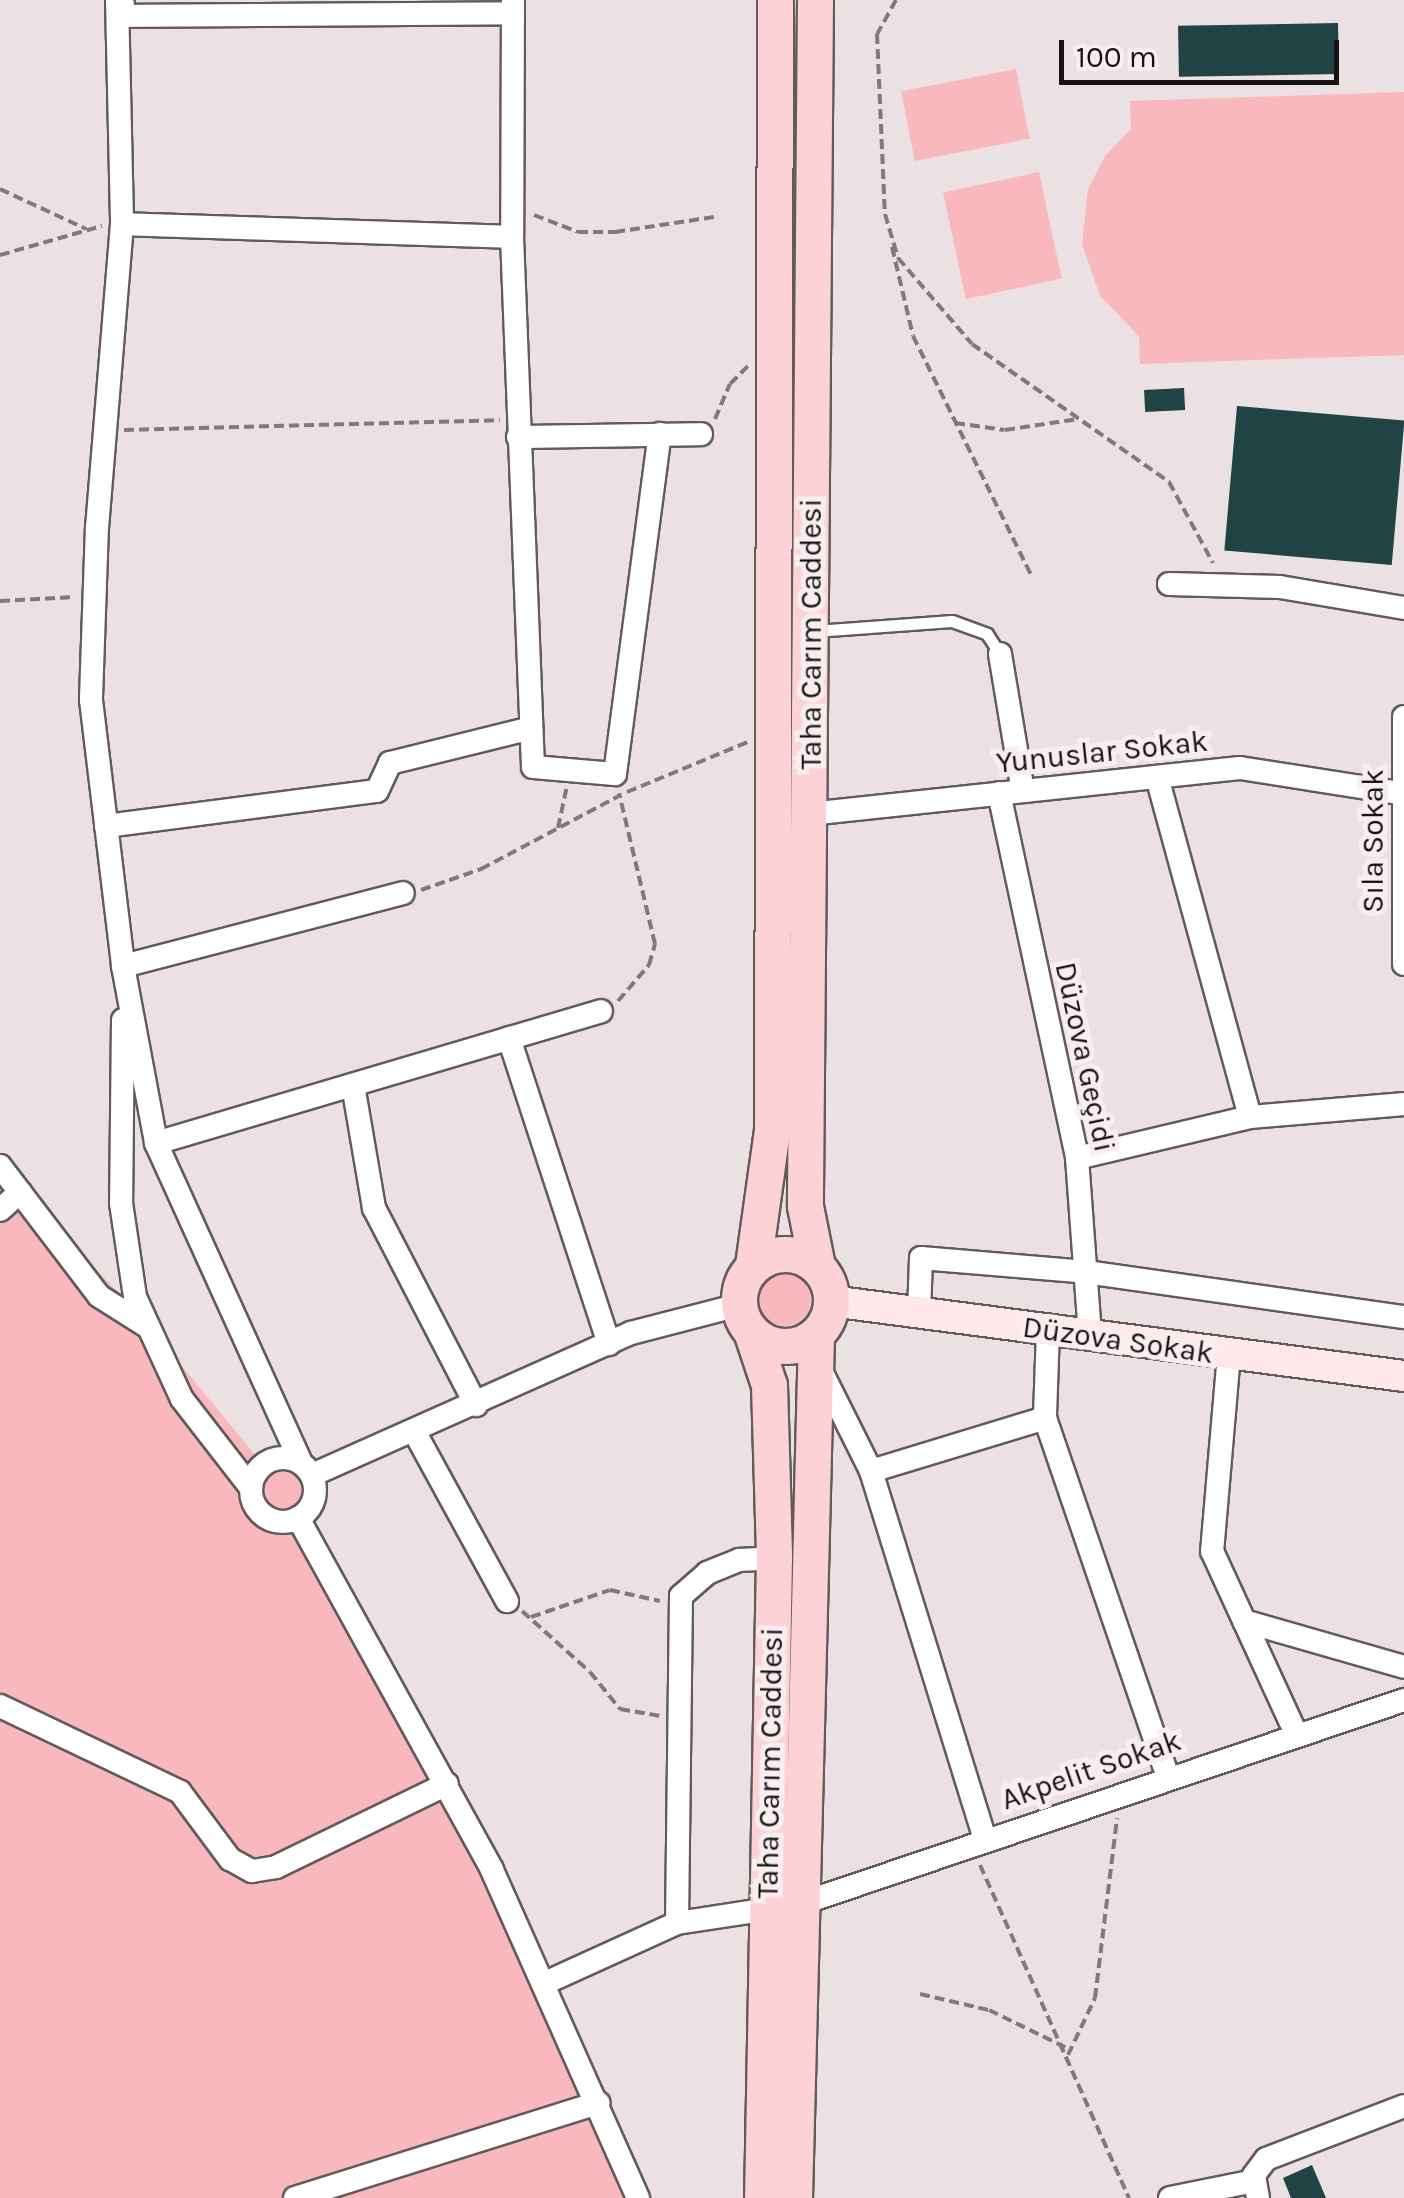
<!DOCTYPE html>
<html>
<head>
<meta charset="utf-8">
<style>
  body { margin:0 }
  #map { position:relative; width:1404px; height:2198px; overflow:hidden; background:#ece1e2; font-family:Karla,sans-serif }
  div>[style] { position:absolute }
  [style*='--x'] { left:calc(var(--x)*1px); top:calc(var(--y)*1px); width:calc(var(--w)*1px); rotate:calc(var(--a)*1deg) }
  .green>* { inset:0; background:#f9b8bd; transform-origin:0 0 }
  .round { border-radius:50% }
  .building>* { inset:0; background:#1f4443; transform-origin:0 0 }
  .path>* { height:4px; margin-top:-2px; transform-origin:0; background:repeating-linear-gradient(90deg,#81797a 0 10px,transparent 0 15px) }
  .roads { filter:drop-shadow(2px 0 #635a5a) drop-shadow(-2px 0 #635a5a) drop-shadow(0 2px #635a5a) drop-shadow(0 -2px #635a5a) }
  .lane>* { height:11px; margin:-5.5px; padding:0 5.5px; transform-origin:5.5px; border-radius:5.5px; background:#fff }
  .street>* { height:22px; margin:-11px; padding:0 11px; transform-origin:11px; border-radius:11px; background:#fff }
  .street>.ring { margin:-11px; padding:0; box-sizing:content-box; background:none; border:22px solid #fff; border-radius:50% }
  .secondary>* { height:30px; margin:-15px; padding:0 15px; transform-origin:15px; border-radius:15px; background:#fee8ea }
  .primary>* { height:35px; margin:-17.5px; padding:0 17.5px; transform-origin:17.5px; border-radius:17.5px; background:#fdd2d6 }
  .primary>.ring { margin:-17.5px; padding:0; box-sizing:content-box; background:none; border:35px solid #fdd2d6; border-radius:50% }
  span { translate:-50% -50%; white-space:nowrap; text-align:center; line-height:1.15; -webkit-text-stroke:10px #f9eeef; paint-order:stroke }
  .street-label { font-size:30px; color:#171314 }
  .scale { position:absolute; left:1059px; top:40px; width:280px; height:45px; box-sizing:border-box; border:5px solid #171314; border-top:0; padding-left:12px; font-size:30px; line-height:35px; white-space:nowrap; color:#171314; -webkit-text-stroke:8px #f9eeef; paint-order:stroke }
</style>
</head>
<body>
<div id="map">
  <div class="green">
    <i style="left:1016px;top:69px;width:71px;height:117px;rotate:79deg"></i>
    <i style="clip-path:polygon(1404px 92px,1404px 355px,1140px 364px,1139px 336px,1100px 296px,1082px 244px,1088px 189px,1105px 156px,1131px 129px,1130px 101px)"></i>
    <i style="left:1039px;top:172px;width:109px;height:98px;rotate:78deg"></i>
    <i style="clip-path:polygon(0 1173px,133px 1307px,270px 1473px,289px 1470px,302px 1480px,303px 1496px,294px 1509px,397px 1696px,636px 2198px,0 2198px)"></i>
    <i class="round" style="left:759px;top:1274px;width:52px;height:52px"></i>
  </div>
  <div class="building">
    <i style="left:1338px;top:23px;width:51px;height:160px;rotate:89deg"></i>
    <i style="left:1184px;top:388px;width:22px;height:40px;rotate:87deg"></i>
    <i style="left:1237px;top:406px;width:168px;height:145px;rotate:5deg"></i>
    <i style="clip-path:polygon(1312px 2165px,1326px 2198px,1291px 2198px,1283px 2178px)"></i>
  </div>
  <div class="path">
    <i style="--x:896;--y:0;--w:39;--a:119"></i>
    <i style="--x:877;--y:34;--w:180;--a:87.5"></i>
    <i style="--x:885;--y:214;--w:46;--a:73.5"></i>
    <i style="--x:898;--y:258;--w:113;--a:49.3"></i>
    <i style="--x:972;--y:344;--w:241;--a:35"></i>
    <i style="--x:1169;--y:482;--w:92;--a:61.5"></i>
    <i style="--x:0;--y:189;--w:95;--a:24.9"></i>
    <i style="--x:534;--y:215;--w:47;--a:21.1"></i>
    <i style="--x:578;--y:232;--w:37;--a:0"></i>
    <i style="--x:615;--y:232;--w:100;--a:-8.6"></i>
    <i style="--x:892;--y:247;--w:91;--a:76.7"></i>
    <i style="--x:913;--y:336;--w:269;--a:63.7"></i>
    <i style="--x:0;--y:255;--w:106;--a:-15.9"></i>
    <i style="--x:715;--y:419;--w:38;--a:-67"></i>
    <i style="--x:730;--y:384;--w:27;--a:-45"></i>
    <i style="--x:955;--y:423;--w:50;--a:8"></i>
    <i style="--x:1005;--y:430;--w:74;--a:-8.6"></i>
    <i style="--x:124;--y:430;--w:376;--a:-1.5"></i>
    <i style="--x:0;--y:601;--w:75;--a:-3.1"></i>
    <i style="--x:627;--y:792;--w:131;--a:-22.5"></i>
    <i style="--x:558;--y:828;--w:40;--a:-78"></i>
    <i style="--x:421;--y:890;--w:64;--a:-19.3"></i>
    <i style="--x:481;--y:869;--w:156;--a:-27.9"></i>
    <i style="--x:618;--y:1001;--w:48;--a:-49.3"></i>
    <i style="--x:649;--y:965;--w:22;--a:-74"></i>
    <i style="--x:655;--y:944;--w:155;--a:-103.4"></i>
    <i style="--x:522;--y:1611;--w:91;--a:41.9"></i>
    <i style="--x:590;--y:1672;--w:48;--a:51"></i>
    <i style="--x:620;--y:1709;--w:41;--a:9.9"></i>
    <i style="--x:531;--y:1617;--w:83;--a:-18.9"></i>
    <i style="--x:610;--y:1590;--w:51;--a:12.4"></i>
    <i style="--x:980;--y:1865;--w:365;--a:65.9"></i>
    <i style="--x:920;--y:1994;--w:71;--a:13.1"></i>
    <i style="--x:989;--y:2010;--w:85;--a:26"></i>
    <i style="--x:1068;--y:2055;--w:63;--a:-64.7"></i>
    <i style="--x:1095;--y:1998;--w:181;--a:-83"></i>
  </div>
  <div class="roads">
    <div class="lane">
      <i style="--x:815;--y:631;--w:137;--a:-4.2"></i>
      <i style="--x:952;--y:621;--w:37;--a:20"></i>
      <i style="--x:987;--y:634;--w:24;--a:57"></i>
    </div>
    <div class="street">
      <i style="--x:117;--y:0;--w:224;--a:88.7"></i>
      <i style="--x:122;--y:224;--w:303;--a:94.7"></i>
      <i style="--x:97;--y:526;--w:174;--a:92"></i>
      <i style="--x:91;--y:700;--w:268;--a:83.1"></i>
      <i style="--x:123;--y:966;--w:180;--a:79.4"></i>
      <i style="--x:156;--y:1143;--w:350;--a:65.6"></i>
      <i style="--x:513;--y:0;--w:237;--a:90.2"></i>
      <i style="--x:512;--y:237;--w:530;--a:87.73"></i>
      <i style="--x:533;--y:767;--w:82;--a:4.9"></i>
      <i style="--x:615;--y:774;--w:343;--a:-82.5"></i>
      <i style="--x:123;--y:4;--w:13;--a:108"></i>
      <i style="--x:119;--y:16;--w:394;--a:-0.4"></i>
      <i style="--x:122;--y:224;--w:390;--a:1.9"></i>
      <i style="--x:518;--y:437;--w:183;--a:-0.9"></i>
      <i style="--x:1169;--y:584;--w:111;--a:1.5"></i>
      <i style="--x:1280;--y:587;--w:126;--a:9.6"></i>
      <i style="--x:1000;--y:654;--w:139;--a:80.5"></i>
      <i style="--x:1404;--y:717;--w:247;--a:90"></i>
      <i style="--x:1157;--y:777;--w:352;--a:74.7"></i>
      <i style="--x:999;--y:793;--w:373;--a:77.9"></i>
      <i style="--x:1077;--y:1158;--w:178;--a:85.8"></i>
      <i style="--x:809;--y:814;--w:433;--a:-6.1"></i>
      <i style="--x:1240;--y:768;--w:162;--a:8.9"></i>
      <i style="--x:106;--y:826;--w:273;--a:-7.4"></i>
      <i style="--x:377;--y:791;--w:31;--a:-65"></i>
      <i style="--x:390;--y:763;--w:141;--a:-13.9"></i>
      <i style="--x:123;--y:966;--w:289;--a:-14.6"></i>
      <i style="--x:123;--y:1020;--w:183;--a:90.6"></i>
      <i style="--x:121;--y:1203;--w:95;--a:81.5"></i>
      <i style="--x:135;--y:1297;--w:112;--a:65.3"></i>
      <i style="--x:182;--y:1399;--w:113;--a:52.2"></i>
      <i style="--x:509;--y:1038;--w:322;--a:71.9"></i>
      <i style="--x:353;--y:1085;--w:125;--a:80.3"></i>
      <i style="--x:374;--y:1208;--w:222;--a:62.6"></i>
      <i style="--x:156;--y:1143;--w:464;--a:-16.5"></i>
      <i style="--x:1077;--y:1158;--w:178;--a:-13.3"></i>
      <i style="--x:1250;--y:1117;--w:155;--a:-4.8"></i>
      <i style="--x:0;--y:1166;--w:163;--a:52.7"></i>
      <i style="--x:99;--y:1296;--w:58;--a:32.3"></i>
      <i style="--x:0;--y:1210;--w:27;--a:-42"></i>
      <i style="--x:919;--y:1313;--w:55;--a:-87.9"></i>
      <i style="--x:921;--y:1258;--w:166;--a:4.8"></i>
      <i style="--x:1086;--y:1272;--w:321;--a:8.1"></i>
      <i style="--x:1048;--y:1330;--w:88;--a:92"></i>
      <i style="--x:1045;--y:1418;--w:377;--a:71.1"></i>
      <i style="--x:1229;--y:1354;--w:198;--a:94.9"></i>
      <i style="--x:1212;--y:1551;--w:201;--a:65.3"></i>
      <i style="--x:819;--y:1367;--w:116;--a:63.4"></i>
      <i style="--x:871;--y:1471;--w:385;--a:72.8"></i>
      <i style="--x:414;--y:1431;--w:194;--a:61.3"></i>
      <i class="ring" style="left:251px;top:1458px;width:42px;height:42px"></i>
      <i style="--x:871;--y:1471;--w:182;--a:-16.9"></i>
      <i style="--x:312;--y:1475;--w:349;--a:-24"></i>
      <i style="--x:631;--y:1333;--w:112;--a:-14.5"></i>
      <i style="--x:298;--y:1518;--w:402;--a:61.1"></i>
      <i style="--x:492;--y:1870;--w:359;--a:66"></i>
      <i style="--x:1244;--y:1621;--w:166;--a:16"></i>
      <i style="--x:0;--y:1706;--w:199;--a:25.5"></i>
      <i style="--x:180;--y:1792;--w:84;--a:53.3"></i>
      <i style="--x:230;--y:1859;--w:25;--a:29"></i>
      <i style="--x:252;--y:1871;--w:24;--a:-9"></i>
      <i style="--x:276;--y:1867;--w:190;--a:-25.9"></i>
      <i style="--x:800;--y:1904;--w:638;--a:-18.66"></i>
      <i style="--x:677;--y:1923;--w:327;--a:-89.3"></i>
      <i style="--x:681;--y:1596;--w:35;--a:-41"></i>
      <i style="--x:707;--y:1573;--w:35;--a:-22"></i>
      <i style="--x:739;--y:1560;--w:35;--a:-3"></i>
      <i style="--x:545;--y:1983;--w:145;--a:-24.4"></i>
      <i style="--x:677;--y:1923;--w:92;--a:-8.7"></i>
      <i style="--x:295;--y:2198;--w:318;--a:-17.4"></i>
      <i style="--x:1170;--y:2198;--w:86;--a:-11.4"></i>
      <i style="--x:1258;--y:2198;--w:23;--a:-100"></i>
      <i style="--x:1254;--y:2175;--w:20;--a:-53"></i>
      <i style="--x:1266;--y:2159;--w:148;--a:-21"></i>
    </div>
    <div class="secondary">
      <i style="--x:831;--y:1301;--w:578;--a:7.46"></i>
    </div>
    <div class="primary">
      <i style="--x:815;--y:0;--w:1206;--a:90.48"></i>
      <i style="--x:805;--y:1206;--w:61;--a:78.7"></i>
      <i class="ring" style="left:739px;top:1254px;width:57px;height:57px"></i>
      <i style="--x:753;--y:1265;--w:137;--a:-82"></i>
      <i style="--x:772;--y:1129;--w:1129;--a:-89.85"></i>
      <i style="--x:751;--y:1331;--w:57;--a:71.6"></i>
      <i style="--x:769;--y:1385;--w:173;--a:88.3"></i>
      <i style="--x:774;--y:1558;--w:640;--a:91.07"></i>
      <i style="--x:794;--y:2198;--w:864;--a:-88.54"></i>
    </div>
  </div>
  <div class="street-label">
    <span style="left:811px;top:634px;rotate:-90deg">Taha Carım Caddesi</span>
    <span style="left:1102px;top:752px;rotate:-6deg">Yunuslar Sokak</span>
    <span style="left:1373px;top:841px;rotate:-90deg">Sıla Sokak</span>
    <span style="left:1085px;top:1057px;rotate:78deg">Düzova Geçidi</span>
    <span style="left:1118px;top:1340px;rotate:8deg">Düzova Sokak</span>
    <span style="left:770px;top:1763px;rotate:-89deg">Taha Carım Caddesi</span>
    <span style="left:1091px;top:1770px;rotate:-19deg">Akpelit Sokak</span>
  </div>
  <div class="scale">100 m</div>
</div>
</body>
</html>
